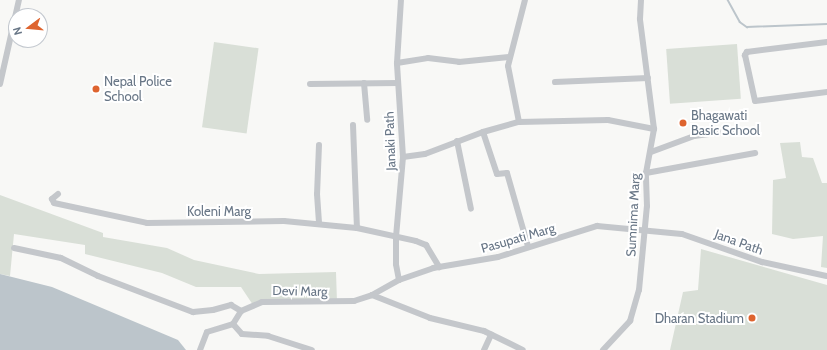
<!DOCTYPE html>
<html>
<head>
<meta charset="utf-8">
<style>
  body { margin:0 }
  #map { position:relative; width:827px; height:350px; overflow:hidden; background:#f8f8f6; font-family:Cabin,sans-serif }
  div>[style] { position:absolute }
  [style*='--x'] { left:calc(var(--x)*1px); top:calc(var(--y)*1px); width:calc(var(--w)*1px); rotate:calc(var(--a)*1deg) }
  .green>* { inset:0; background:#d9dfd7; transform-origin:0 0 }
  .water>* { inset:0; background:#bcc5cb }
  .stream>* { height:1.5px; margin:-0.75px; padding:0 0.75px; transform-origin:0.75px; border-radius:0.75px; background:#bcc5cb }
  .minor>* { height:6px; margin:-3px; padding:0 3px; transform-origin:3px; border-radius:3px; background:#c4c7cb }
  .dots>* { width:11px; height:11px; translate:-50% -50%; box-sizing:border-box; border:2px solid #fff; border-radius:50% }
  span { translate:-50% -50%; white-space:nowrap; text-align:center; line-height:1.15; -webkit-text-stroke:4px #fff; paint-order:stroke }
  .poi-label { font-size:13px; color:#687686 }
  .left { translate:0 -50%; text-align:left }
  .right { translate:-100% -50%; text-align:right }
  .street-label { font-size:13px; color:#687686 }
  .north { position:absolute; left:8px; top:8px; width:40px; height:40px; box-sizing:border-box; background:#fff; border:1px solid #c3c8cf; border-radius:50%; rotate:254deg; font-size:11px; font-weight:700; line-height:16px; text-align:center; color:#687686 }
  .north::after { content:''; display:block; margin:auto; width:14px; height:18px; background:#de642f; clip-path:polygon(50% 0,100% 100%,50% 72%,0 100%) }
</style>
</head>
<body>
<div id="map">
  <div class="green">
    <i style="left:214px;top:42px;width:45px;height:86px;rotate:8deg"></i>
    <i style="left:737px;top:44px;width:55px;height:71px;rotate:86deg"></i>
    <i style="clip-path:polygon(800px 142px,802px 157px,813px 158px,822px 183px,827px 183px,827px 268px,821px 267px,823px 236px,793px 239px,772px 234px,773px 180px,786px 178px,780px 143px)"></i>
    <i style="clip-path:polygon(0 195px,103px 233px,103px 237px,167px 248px,194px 260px,259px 274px,336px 272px,337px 302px,253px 305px,241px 287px,196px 287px,162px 273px,85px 254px,85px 245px,14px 234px,10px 276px,0 274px)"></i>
    <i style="clip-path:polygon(701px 249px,827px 285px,827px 350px,670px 350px,683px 292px,698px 290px)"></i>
  </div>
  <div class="water">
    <i style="clip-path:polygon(0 274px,52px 287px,178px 340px,186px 350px,0 350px)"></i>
  </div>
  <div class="stream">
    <i style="--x:728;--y:0;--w:25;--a:61"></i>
    <i style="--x:740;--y:22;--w:9;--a:36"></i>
    <i style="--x:747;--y:27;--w:80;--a:-2.1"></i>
  </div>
  <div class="minor">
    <i style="--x:827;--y:42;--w:81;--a:172.9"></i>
    <i style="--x:747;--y:52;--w:4;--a:124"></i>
    <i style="--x:745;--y:55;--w:47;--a:77.7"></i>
    <i style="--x:755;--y:101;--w:73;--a:-7.1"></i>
    <i style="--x:397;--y:63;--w:31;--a:-9"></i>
    <i style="--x:428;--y:58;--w:31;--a:7"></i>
    <i style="--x:459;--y:62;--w:50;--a:-5.7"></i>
    <i style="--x:555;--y:82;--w:93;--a:-2.5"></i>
    <i style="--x:364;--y:83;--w:37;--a:85"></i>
    <i style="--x:0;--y:84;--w:86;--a:-77.3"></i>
    <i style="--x:310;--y:84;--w:88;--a:-0.7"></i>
    <i style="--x:519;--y:122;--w:57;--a:-101.1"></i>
    <i style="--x:508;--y:66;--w:68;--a:-75.6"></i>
    <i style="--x:353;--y:125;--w:103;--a:87.8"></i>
    <i style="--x:483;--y:132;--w:44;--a:71.6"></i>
    <i style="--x:497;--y:174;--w:10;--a:-6"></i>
    <i style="--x:507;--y:173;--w:76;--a:74"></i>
    <i style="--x:457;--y:141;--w:69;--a:78.4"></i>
    <i style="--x:319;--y:145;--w:49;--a:92.3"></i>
    <i style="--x:317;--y:194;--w:29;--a:86"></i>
    <i style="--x:651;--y:152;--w:46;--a:-20.4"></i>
    <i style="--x:694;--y:136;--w:45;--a:-7.6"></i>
    <i style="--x:403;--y:157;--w:22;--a:-8"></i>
    <i style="--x:425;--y:154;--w:62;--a:-20.8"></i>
    <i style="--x:483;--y:132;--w:37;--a:-16"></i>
    <i style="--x:519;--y:122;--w:89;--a:-1.3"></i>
    <i style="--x:608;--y:120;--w:47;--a:11.1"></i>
    <i style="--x:646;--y:173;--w:111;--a:-10.4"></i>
    <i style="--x:58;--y:194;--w:8;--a:140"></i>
    <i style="--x:52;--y:199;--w:4;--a:63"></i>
    <i style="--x:54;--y:203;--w:95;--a:12.1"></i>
    <i style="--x:147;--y:223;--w:137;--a:-0.8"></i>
    <i style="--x:284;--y:221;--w:73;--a:5.5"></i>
    <i style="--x:357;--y:228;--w:60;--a:12.4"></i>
    <i style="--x:416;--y:241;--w:11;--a:22"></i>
    <i style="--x:426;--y:245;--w:26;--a:59"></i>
    <i style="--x:14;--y:248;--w:48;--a:12"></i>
    <i style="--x:61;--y:258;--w:41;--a:25.9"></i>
    <i style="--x:98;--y:276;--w:102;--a:20.8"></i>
    <i style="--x:193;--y:312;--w:20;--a:-6"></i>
    <i style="--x:213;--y:310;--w:19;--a:-16"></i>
    <i style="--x:231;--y:305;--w:12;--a:31"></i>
    <i style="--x:399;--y:280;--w:16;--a:-101"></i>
    <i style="--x:396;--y:264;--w:27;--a:-90"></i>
    <i style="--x:396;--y:237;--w:80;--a:-85"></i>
    <i style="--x:403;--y:157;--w:94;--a:-93.7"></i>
    <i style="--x:397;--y:63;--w:63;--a:-86.4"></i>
    <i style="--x:372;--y:295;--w:62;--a:21.6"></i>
    <i style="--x:430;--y:318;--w:56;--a:13.5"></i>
    <i style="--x:484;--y:331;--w:43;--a:26"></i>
    <i style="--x:233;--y:324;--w:13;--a:48"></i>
    <i style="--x:242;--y:334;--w:26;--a:4"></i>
    <i style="--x:268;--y:336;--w:46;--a:17.7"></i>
    <i style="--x:200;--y:350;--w:19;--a:-69"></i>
    <i style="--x:207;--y:332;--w:27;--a:-17"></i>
    <i style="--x:233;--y:324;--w:15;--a:-58"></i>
    <i style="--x:241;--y:311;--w:23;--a:-23"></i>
    <i style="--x:262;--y:302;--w:92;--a:-0.6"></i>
    <i style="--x:354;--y:301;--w:19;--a:-18"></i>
    <i style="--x:372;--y:295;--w:31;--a:-29"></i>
    <i style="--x:399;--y:280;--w:36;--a:-19"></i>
    <i style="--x:433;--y:268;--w:66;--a:-9.6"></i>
    <i style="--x:498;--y:257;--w:104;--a:-17.4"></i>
    <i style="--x:597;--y:226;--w:85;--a:5.4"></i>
    <i style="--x:682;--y:234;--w:85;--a:19.3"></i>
    <i style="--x:762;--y:262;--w:66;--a:12.2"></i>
    <i style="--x:484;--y:350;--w:17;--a:-65"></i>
    <i style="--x:603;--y:350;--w:40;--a:-47"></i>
    <i style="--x:630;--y:321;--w:32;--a:-74"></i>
    <i style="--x:639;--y:290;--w:84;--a:-84.6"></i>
    <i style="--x:647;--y:206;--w:33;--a:-92"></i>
    <i style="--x:646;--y:173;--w:45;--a:-79.7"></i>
    <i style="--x:654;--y:129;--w:111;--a:-97.3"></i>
    <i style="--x:640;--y:19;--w:19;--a:-87"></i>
  </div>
  <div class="dots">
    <i style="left:96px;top:89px;background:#de642f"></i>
    <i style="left:683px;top:123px;background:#de642f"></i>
    <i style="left:752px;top:318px;background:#de642f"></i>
  </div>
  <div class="poi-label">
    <span class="left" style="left:104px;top:89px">Nepal Police<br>School</span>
    <span class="left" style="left:691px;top:123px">Bhagawati<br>Basic School</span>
    <span class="right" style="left:744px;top:318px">Dharan Stadium</span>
  </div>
  <div class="street-label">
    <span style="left:390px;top:141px;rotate:-92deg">Janaki Path</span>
    <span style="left:219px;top:211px">Koleni Marg</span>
    <span style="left:633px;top:215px;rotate:-87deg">Sumnima Marg</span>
    <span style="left:518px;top:238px;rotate:-16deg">Pasupati Marg</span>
    <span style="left:739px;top:242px;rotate:20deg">Jana Path</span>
    <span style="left:300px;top:291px;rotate:1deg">Devi Marg</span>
  </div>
  <div class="north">N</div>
</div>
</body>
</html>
